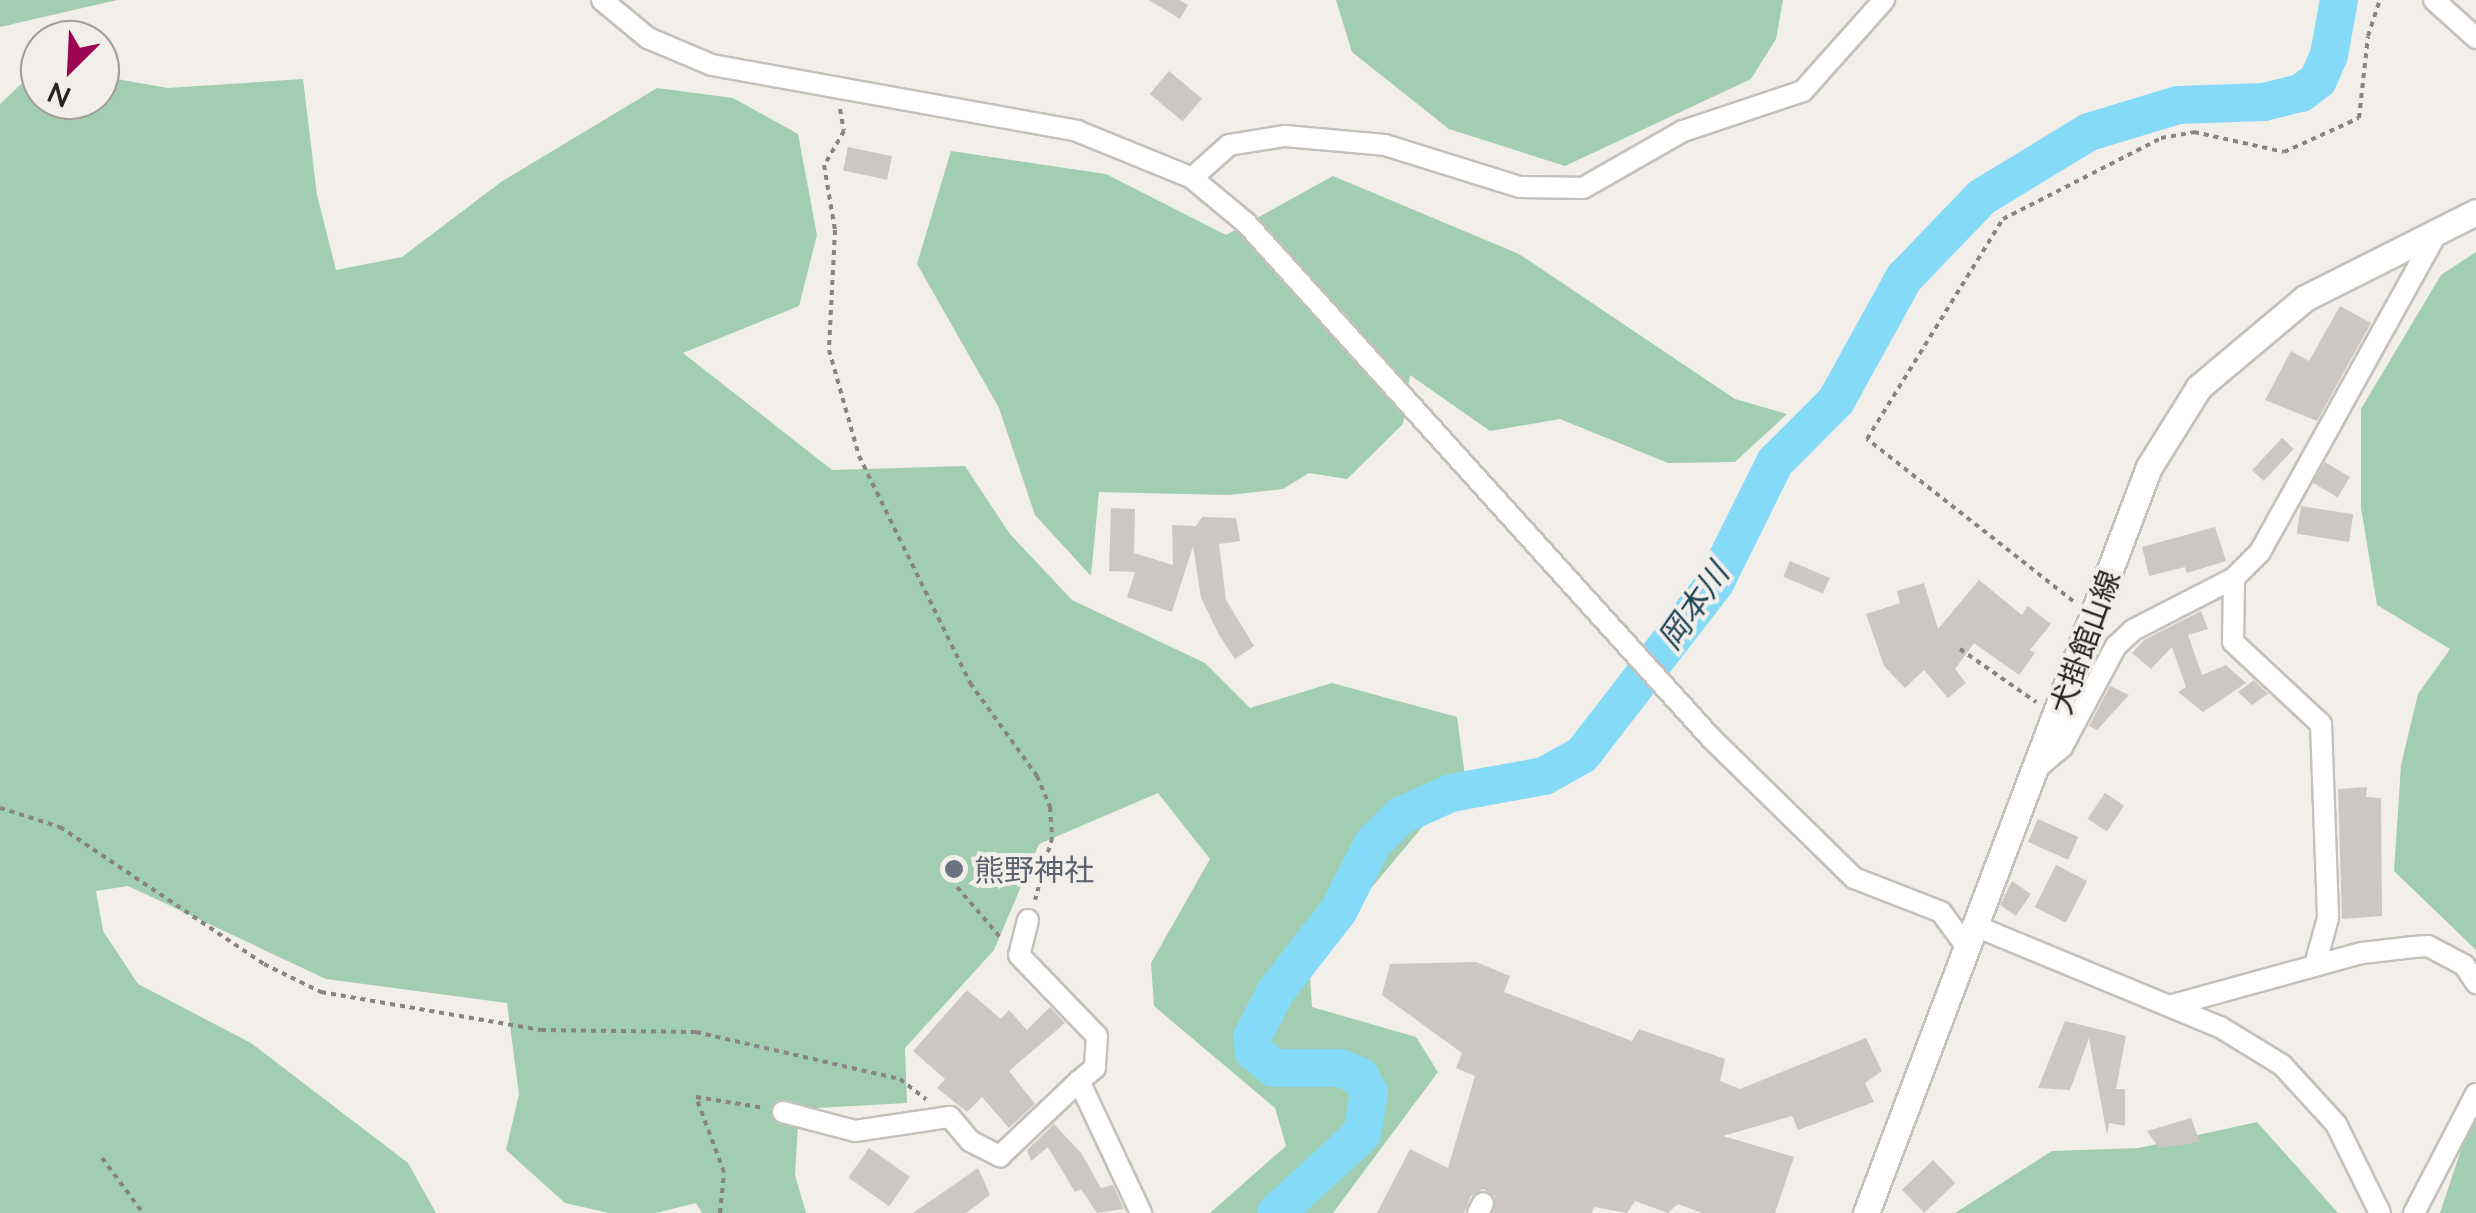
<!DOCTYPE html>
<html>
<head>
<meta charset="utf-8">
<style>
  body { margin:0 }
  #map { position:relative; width:2476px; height:1213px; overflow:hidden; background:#f2eeea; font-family:Lato,"Noto Sans JP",sans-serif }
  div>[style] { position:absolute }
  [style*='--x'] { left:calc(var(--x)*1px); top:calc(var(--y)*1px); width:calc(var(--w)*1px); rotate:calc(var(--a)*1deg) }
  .green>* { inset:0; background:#a1ceb1 }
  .river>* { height:38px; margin:-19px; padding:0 19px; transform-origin:19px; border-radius:19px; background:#85dbf7 }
  .building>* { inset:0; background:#ccc7c3; transform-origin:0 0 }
  .path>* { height:4px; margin-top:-2px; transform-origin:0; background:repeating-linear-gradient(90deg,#878481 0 5px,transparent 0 10px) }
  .roads { filter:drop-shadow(2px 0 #c4c0bc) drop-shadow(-2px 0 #c4c0bc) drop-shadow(0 2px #c4c0bc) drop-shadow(0 -2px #c4c0bc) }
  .minor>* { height:20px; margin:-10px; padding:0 10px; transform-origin:10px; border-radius:10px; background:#fff }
  .major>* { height:25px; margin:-12.5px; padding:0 12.5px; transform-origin:12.5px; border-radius:12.5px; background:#fff }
  .dots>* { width:28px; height:28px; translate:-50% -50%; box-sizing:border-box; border:5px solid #f2eeea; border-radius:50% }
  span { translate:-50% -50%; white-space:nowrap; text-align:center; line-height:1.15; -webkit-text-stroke:8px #f2eeea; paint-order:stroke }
  .street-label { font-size:30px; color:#272524 }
  .worship-label { font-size:30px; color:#5b616d }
  .left { translate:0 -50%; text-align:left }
  .water-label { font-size:32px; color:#1f4653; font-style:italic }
  .north { position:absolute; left:20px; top:20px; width:100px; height:100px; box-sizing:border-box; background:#f2eeea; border:2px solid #a19e9b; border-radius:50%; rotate:204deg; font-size:28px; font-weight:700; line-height:40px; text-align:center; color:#272524 }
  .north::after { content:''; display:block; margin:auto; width:35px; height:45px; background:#9c0551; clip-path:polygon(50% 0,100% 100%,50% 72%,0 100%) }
</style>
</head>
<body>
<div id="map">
  <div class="green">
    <i style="clip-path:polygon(0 0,117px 0,0 27px)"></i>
    <i style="clip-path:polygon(1336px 0,1783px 0,1776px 39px,1751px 79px,1565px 166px,1449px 129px,1352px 52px)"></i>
    <i style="clip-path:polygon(40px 66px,40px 100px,100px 100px,100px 76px,168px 88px,303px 79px,317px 195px,336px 270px,402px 257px,501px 182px,657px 88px,733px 98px,798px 134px,817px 235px,799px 306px,683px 353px,832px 470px,965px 466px,1010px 534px,1072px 600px,1205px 663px,1250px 708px,1332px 683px,1457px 717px,1465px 776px,1372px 887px,1310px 977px,1312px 1007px,1416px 1037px,1438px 1072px,1333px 1213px,1210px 1213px,1286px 1146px,1275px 1108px,1154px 1006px,1151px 963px,1210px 859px,1158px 793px,1039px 844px,994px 950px,905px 1048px,907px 1103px,799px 1109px,795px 1175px,806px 1213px,702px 1213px,696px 1203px,656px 1213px,609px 1213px,565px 1203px,506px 1150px,519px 1094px,507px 1003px,326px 979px,128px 886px,96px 891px,103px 931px,138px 984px,251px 1043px,408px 1163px,436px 1213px,0 1213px,0 104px)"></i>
    <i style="clip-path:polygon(951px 151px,1106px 174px,1226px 235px,1333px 176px,1519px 254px,1735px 399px,1787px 414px,1735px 462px,1668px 463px,1560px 419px,1490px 431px,1410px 375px,1403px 424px,1347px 479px,1309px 473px,1283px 489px,1229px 495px,1099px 492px,1091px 576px,1035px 515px,999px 408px,917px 264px)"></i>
    <i style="clip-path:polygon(2476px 252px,2476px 950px,2394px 871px,2401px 765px,2418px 694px,2450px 649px,2377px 605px,2361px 507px,2361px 409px,2441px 275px)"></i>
    <i style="clip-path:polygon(2476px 1117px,2476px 1213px,2440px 1213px,2467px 1132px)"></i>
    <i style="clip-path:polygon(2257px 1122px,2338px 1213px,1955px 1213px,2052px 1151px,2139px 1148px)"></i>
  </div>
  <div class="river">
    <i style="--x:1276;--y:1213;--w:117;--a:-42.6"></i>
    <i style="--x:1362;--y:1134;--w:42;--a:-80.3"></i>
    <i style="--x:1369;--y:1093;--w:19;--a:-118"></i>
    <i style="--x:1360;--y:1076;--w:22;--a:-158"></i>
    <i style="--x:1340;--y:1068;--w:66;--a:180"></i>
    <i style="--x:1274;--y:1068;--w:26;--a:-141"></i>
    <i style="--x:1254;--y:1052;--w:15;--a:-98"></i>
    <i style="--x:1252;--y:1037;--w:52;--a:-62.4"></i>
    <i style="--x:1276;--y:991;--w:103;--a:-52.1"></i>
    <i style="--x:1339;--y:910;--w:75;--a:-63.1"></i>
    <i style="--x:1373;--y:843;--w:38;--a:-45"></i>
    <i style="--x:1400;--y:816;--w:56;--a:-24.3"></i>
    <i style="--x:1451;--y:793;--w:95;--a:-10.4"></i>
    <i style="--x:1544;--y:776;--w:43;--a:-28.9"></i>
    <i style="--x:1582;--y:755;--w:217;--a:-52.3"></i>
    <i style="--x:1715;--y:583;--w:135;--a:-63.6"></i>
    <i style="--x:1775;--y:462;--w:86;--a:-45"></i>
    <i style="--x:1836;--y:401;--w:141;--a:-61.1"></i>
    <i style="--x:1904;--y:278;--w:112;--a:-46.1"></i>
    <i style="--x:1982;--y:197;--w:125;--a:-31.3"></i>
    <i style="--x:2089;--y:132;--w:93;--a:-16.9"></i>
    <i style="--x:2178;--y:105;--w:86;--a:-2"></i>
    <i style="--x:2264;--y:102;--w:38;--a:-14"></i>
    <i style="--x:2301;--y:93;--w:21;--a:-37"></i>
    <i style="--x:2318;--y:80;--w:27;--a:-66"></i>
    <i style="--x:2329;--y:55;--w:56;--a:-79.7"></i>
  </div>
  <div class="building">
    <i style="clip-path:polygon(1149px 0,1179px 0,1188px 5px,1180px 19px)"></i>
    <i style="left:1169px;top:71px;width:43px;height:30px;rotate:40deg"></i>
    <i style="left:848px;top:147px;width:45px;height:24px;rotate:12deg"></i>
    <i style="clip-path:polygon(2340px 306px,2371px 323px,2317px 421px,2265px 400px,2291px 351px,2309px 361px)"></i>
    <i style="left:2282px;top:438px;width:16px;height:44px;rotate:43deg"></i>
    <i style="left:2325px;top:462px;width:29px;height:24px;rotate:31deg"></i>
    <i style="left:2301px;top:506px;width:53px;height:28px;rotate:9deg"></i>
    <i style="clip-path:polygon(1111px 508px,1135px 509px,1134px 553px,1173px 565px,1172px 525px,1196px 526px,1202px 517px,1236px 518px,1240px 541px,1219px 544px,1226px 600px,1254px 646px,1235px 659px,1219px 635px,1201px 598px,1193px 546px,1172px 612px,1127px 597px,1135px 572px,1109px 571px)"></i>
    <i style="clip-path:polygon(2215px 527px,2226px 561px,2187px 573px,2185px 567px,2149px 576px,2142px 547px)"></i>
    <i style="left:1790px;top:561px;width:43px;height:17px;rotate:23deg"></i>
    <i style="clip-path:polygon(1979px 580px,2022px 615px,2028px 606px,2051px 624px,2030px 650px,2035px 653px,2019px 675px,1974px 643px,1955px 669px,1966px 683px,1948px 698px,1924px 670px,1905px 688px,1884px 666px,1866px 614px,1900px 603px,1897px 591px,1924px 583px,1938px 629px)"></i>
    <i style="clip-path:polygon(2201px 611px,2208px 629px,2188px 635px,2202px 675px,2226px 665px,2246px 683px,2203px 712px,2178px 692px,2186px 687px,2172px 647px,2151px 669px,2132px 653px,2144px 640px)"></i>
    <i style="clip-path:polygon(2254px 680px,2268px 694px,2252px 705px,2238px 692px)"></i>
    <i style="clip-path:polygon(2110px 686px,2129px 695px,2097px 730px,2089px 726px)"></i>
    <i style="clip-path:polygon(2367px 787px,2366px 797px,2381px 798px,2382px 916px,2342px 919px,2338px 789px)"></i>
    <i style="left:2105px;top:793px;width:23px;height:31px;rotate:34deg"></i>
    <i style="left:2038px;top:819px;width:44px;height:25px;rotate:24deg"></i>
    <i style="left:2056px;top:865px;width:35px;height:47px;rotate:27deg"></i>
    <i style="clip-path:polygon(2012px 881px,2031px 894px,2016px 916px,2000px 905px)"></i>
    <i style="clip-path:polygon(1476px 962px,1510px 976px,1504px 992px,1632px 1041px,1639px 1029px,1725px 1059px,1720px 1081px,1740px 1089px,1866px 1038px,1882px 1071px,1865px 1083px,1874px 1102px,1798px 1130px,1792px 1116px,1723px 1136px,1794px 1157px,1775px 1213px,1702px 1213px,1678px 1204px,1668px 1213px,1635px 1201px,1627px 1213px,1594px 1207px,1592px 1213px,1493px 1213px,1495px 1196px,1483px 1189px,1471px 1196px,1464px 1213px,1377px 1213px,1410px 1149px,1448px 1168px,1475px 1076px,1456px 1068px,1462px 1053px,1382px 995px,1390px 964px)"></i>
    <i style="clip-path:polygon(967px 990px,1001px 1019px,1009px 1010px,1027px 1030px,1050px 1007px,1065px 1023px,1009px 1071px,1035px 1104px,1009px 1128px,982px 1097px,967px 1112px,937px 1088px,945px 1079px,913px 1051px)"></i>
    <i style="clip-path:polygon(2065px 1021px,2126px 1036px,2116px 1089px,2125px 1089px,2125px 1126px,2109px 1123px,2107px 1135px,2089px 1038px,2070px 1090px,2038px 1088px)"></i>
    <i style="clip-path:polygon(2191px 1118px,2200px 1142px,2159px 1148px,2147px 1131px)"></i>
    <i style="clip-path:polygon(1054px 1124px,1081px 1153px,1101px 1188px,1113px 1185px,1124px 1209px,1097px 1213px,1081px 1189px,1075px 1192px,1048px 1147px,1031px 1161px,1027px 1150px)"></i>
    <i style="left:869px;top:1148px;width:50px;height:36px;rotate:35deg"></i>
    <i style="left:1933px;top:1160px;width:32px;height:43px;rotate:46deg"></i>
    <i style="clip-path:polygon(978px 1168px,990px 1195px,966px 1213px,913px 1213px)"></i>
  </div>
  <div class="path">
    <i style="--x:840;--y:109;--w:22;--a:80"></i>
    <i style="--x:844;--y:131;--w:39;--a:120"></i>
    <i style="--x:824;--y:165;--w:66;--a:80.4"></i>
    <i style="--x:835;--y:230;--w:120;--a:92.9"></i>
    <i style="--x:829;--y:350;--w:110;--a:74.2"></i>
    <i style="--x:859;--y:456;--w:253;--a:63.9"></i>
    <i style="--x:970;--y:683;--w:115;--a:54.2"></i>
    <i style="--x:1037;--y:776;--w:34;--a:67"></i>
    <i style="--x:1050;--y:807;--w:31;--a:86"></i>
    <i style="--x:1052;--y:838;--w:64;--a:105.3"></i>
    <i style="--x:2073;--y:601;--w:262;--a:-141.8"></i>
    <i style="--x:1867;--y:439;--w:259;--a:-58.3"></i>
    <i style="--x:2003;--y:219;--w:178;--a:-27.1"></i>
    <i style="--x:2161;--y:138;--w:34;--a:-10"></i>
    <i style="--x:2194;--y:132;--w:92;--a:12.5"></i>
    <i style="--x:2284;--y:152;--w:82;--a:-24.4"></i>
    <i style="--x:2359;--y:118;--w:82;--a:-83.7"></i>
    <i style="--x:2368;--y:36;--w:38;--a:-72"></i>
    <i style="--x:1960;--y:649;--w:93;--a:34.9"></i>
    <i style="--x:0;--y:808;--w:63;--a:17.6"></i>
    <i style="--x:60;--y:827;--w:246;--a:33.9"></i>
    <i style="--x:264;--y:964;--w:64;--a:26.2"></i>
    <i style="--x:321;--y:992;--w:223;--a:9.8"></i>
    <i style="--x:541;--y:1030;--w:155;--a:0.7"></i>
    <i style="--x:696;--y:1032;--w:209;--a:13"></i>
    <i style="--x:900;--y:1079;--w:33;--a:38"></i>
    <i style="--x:957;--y:887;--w:67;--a:49.2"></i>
    <i style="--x:102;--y:1158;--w:69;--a:53.3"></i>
    <i style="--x:720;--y:1213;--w:41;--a:-84.4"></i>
    <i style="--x:724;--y:1172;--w:80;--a:-110.5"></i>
    <i style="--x:696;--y:1097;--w:70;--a:9.1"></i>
  </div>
  <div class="roads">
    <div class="minor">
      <i style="--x:602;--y:0;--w:60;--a:39.6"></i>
      <i style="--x:648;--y:38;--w:69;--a:22.9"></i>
      <i style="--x:712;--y:65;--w:371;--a:10.2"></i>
      <i style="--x:1077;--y:131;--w:124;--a:22.2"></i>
      <i style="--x:1192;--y:178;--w:70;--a:39.8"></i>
      <i style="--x:1246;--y:223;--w:694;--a:47.92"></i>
      <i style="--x:1711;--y:738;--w:200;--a:44.4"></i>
      <i style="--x:1854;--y:878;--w:93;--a:21.3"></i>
      <i style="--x:1941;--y:912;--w:47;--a:53.6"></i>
      <i style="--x:2434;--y:0;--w:57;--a:42.1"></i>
      <i style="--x:1192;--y:178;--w:50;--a:-41.7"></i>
      <i style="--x:1229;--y:145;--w:57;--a:-9.1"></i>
      <i style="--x:1285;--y:136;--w:100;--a:5.1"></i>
      <i style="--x:1385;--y:145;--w:141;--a:17.3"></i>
      <i style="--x:1520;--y:187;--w:63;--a:0.9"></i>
      <i style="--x:1583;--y:188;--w:115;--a:-29.7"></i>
      <i style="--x:1683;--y:131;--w:126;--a:-18.4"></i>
      <i style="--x:1803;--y:91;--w:122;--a:-48.3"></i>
      <i style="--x:2234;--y:578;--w:64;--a:90.9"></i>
      <i style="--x:2233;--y:642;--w:120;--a:43"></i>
      <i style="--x:2321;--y:724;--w:194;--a:87.9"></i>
      <i style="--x:2328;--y:918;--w:49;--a:105.5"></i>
      <i style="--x:2037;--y:768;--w:33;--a:-40"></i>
      <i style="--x:2062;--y:747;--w:115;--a:-61.9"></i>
      <i style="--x:2116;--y:646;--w:23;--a:-43"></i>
      <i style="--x:2133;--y:630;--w:114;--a:-27.2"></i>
      <i style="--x:2234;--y:578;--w:37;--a:-45"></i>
      <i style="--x:2260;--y:552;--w:367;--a:-61"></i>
      <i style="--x:1028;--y:920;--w:36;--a:104"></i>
      <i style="--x:1019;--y:955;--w:112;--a:46.1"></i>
      <i style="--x:1097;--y:1036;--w:32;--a:94"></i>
      <i style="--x:1095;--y:1068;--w:21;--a:141"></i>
      <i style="--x:1079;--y:1081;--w:146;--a:64.8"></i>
      <i style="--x:1978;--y:927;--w:262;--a:22.5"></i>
      <i style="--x:2220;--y:1027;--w:73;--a:31.5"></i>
      <i style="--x:2282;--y:1065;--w:80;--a:47.5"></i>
      <i style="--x:2336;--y:1124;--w:99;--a:63.7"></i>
      <i style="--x:2173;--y:1005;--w:196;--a:-15.4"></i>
      <i style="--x:2362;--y:953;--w:52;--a:-6.6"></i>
      <i style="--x:2414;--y:947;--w:14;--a:-4"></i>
      <i style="--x:2428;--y:946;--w:41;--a:27.8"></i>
      <i style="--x:2464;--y:965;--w:22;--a:56"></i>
      <i style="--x:783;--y:1112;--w:74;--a:14.8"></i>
      <i style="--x:855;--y:1131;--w:96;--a:-8.4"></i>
      <i style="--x:950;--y:1117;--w:31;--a:50"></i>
      <i style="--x:970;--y:1141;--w:34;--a:27"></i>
      <i style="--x:1000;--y:1156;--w:109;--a:-43.5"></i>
      <i style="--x:1478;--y:1213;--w:11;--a:-63"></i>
      <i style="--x:2414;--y:1213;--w:134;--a:-62.5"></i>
    </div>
    <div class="major">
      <i style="--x:1866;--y:1213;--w:798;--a:-69.23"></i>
      <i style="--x:2149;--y:467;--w:94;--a:-58"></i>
      <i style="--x:2199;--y:387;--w:138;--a:-40"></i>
      <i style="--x:2305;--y:298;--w:191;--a:-26.7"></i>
    </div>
  </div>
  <div class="dots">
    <i style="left:954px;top:869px;background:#6b7280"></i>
  </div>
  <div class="street-label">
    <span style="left:2084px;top:642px;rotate:-70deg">犬掛館山線</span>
  </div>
  <div class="worship-label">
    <span class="left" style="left:974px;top:869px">熊野神社</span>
  </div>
  <div class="water-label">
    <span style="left:1693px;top:606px;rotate:-55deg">岡本川</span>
  </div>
  <div class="north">N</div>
</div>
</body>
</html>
